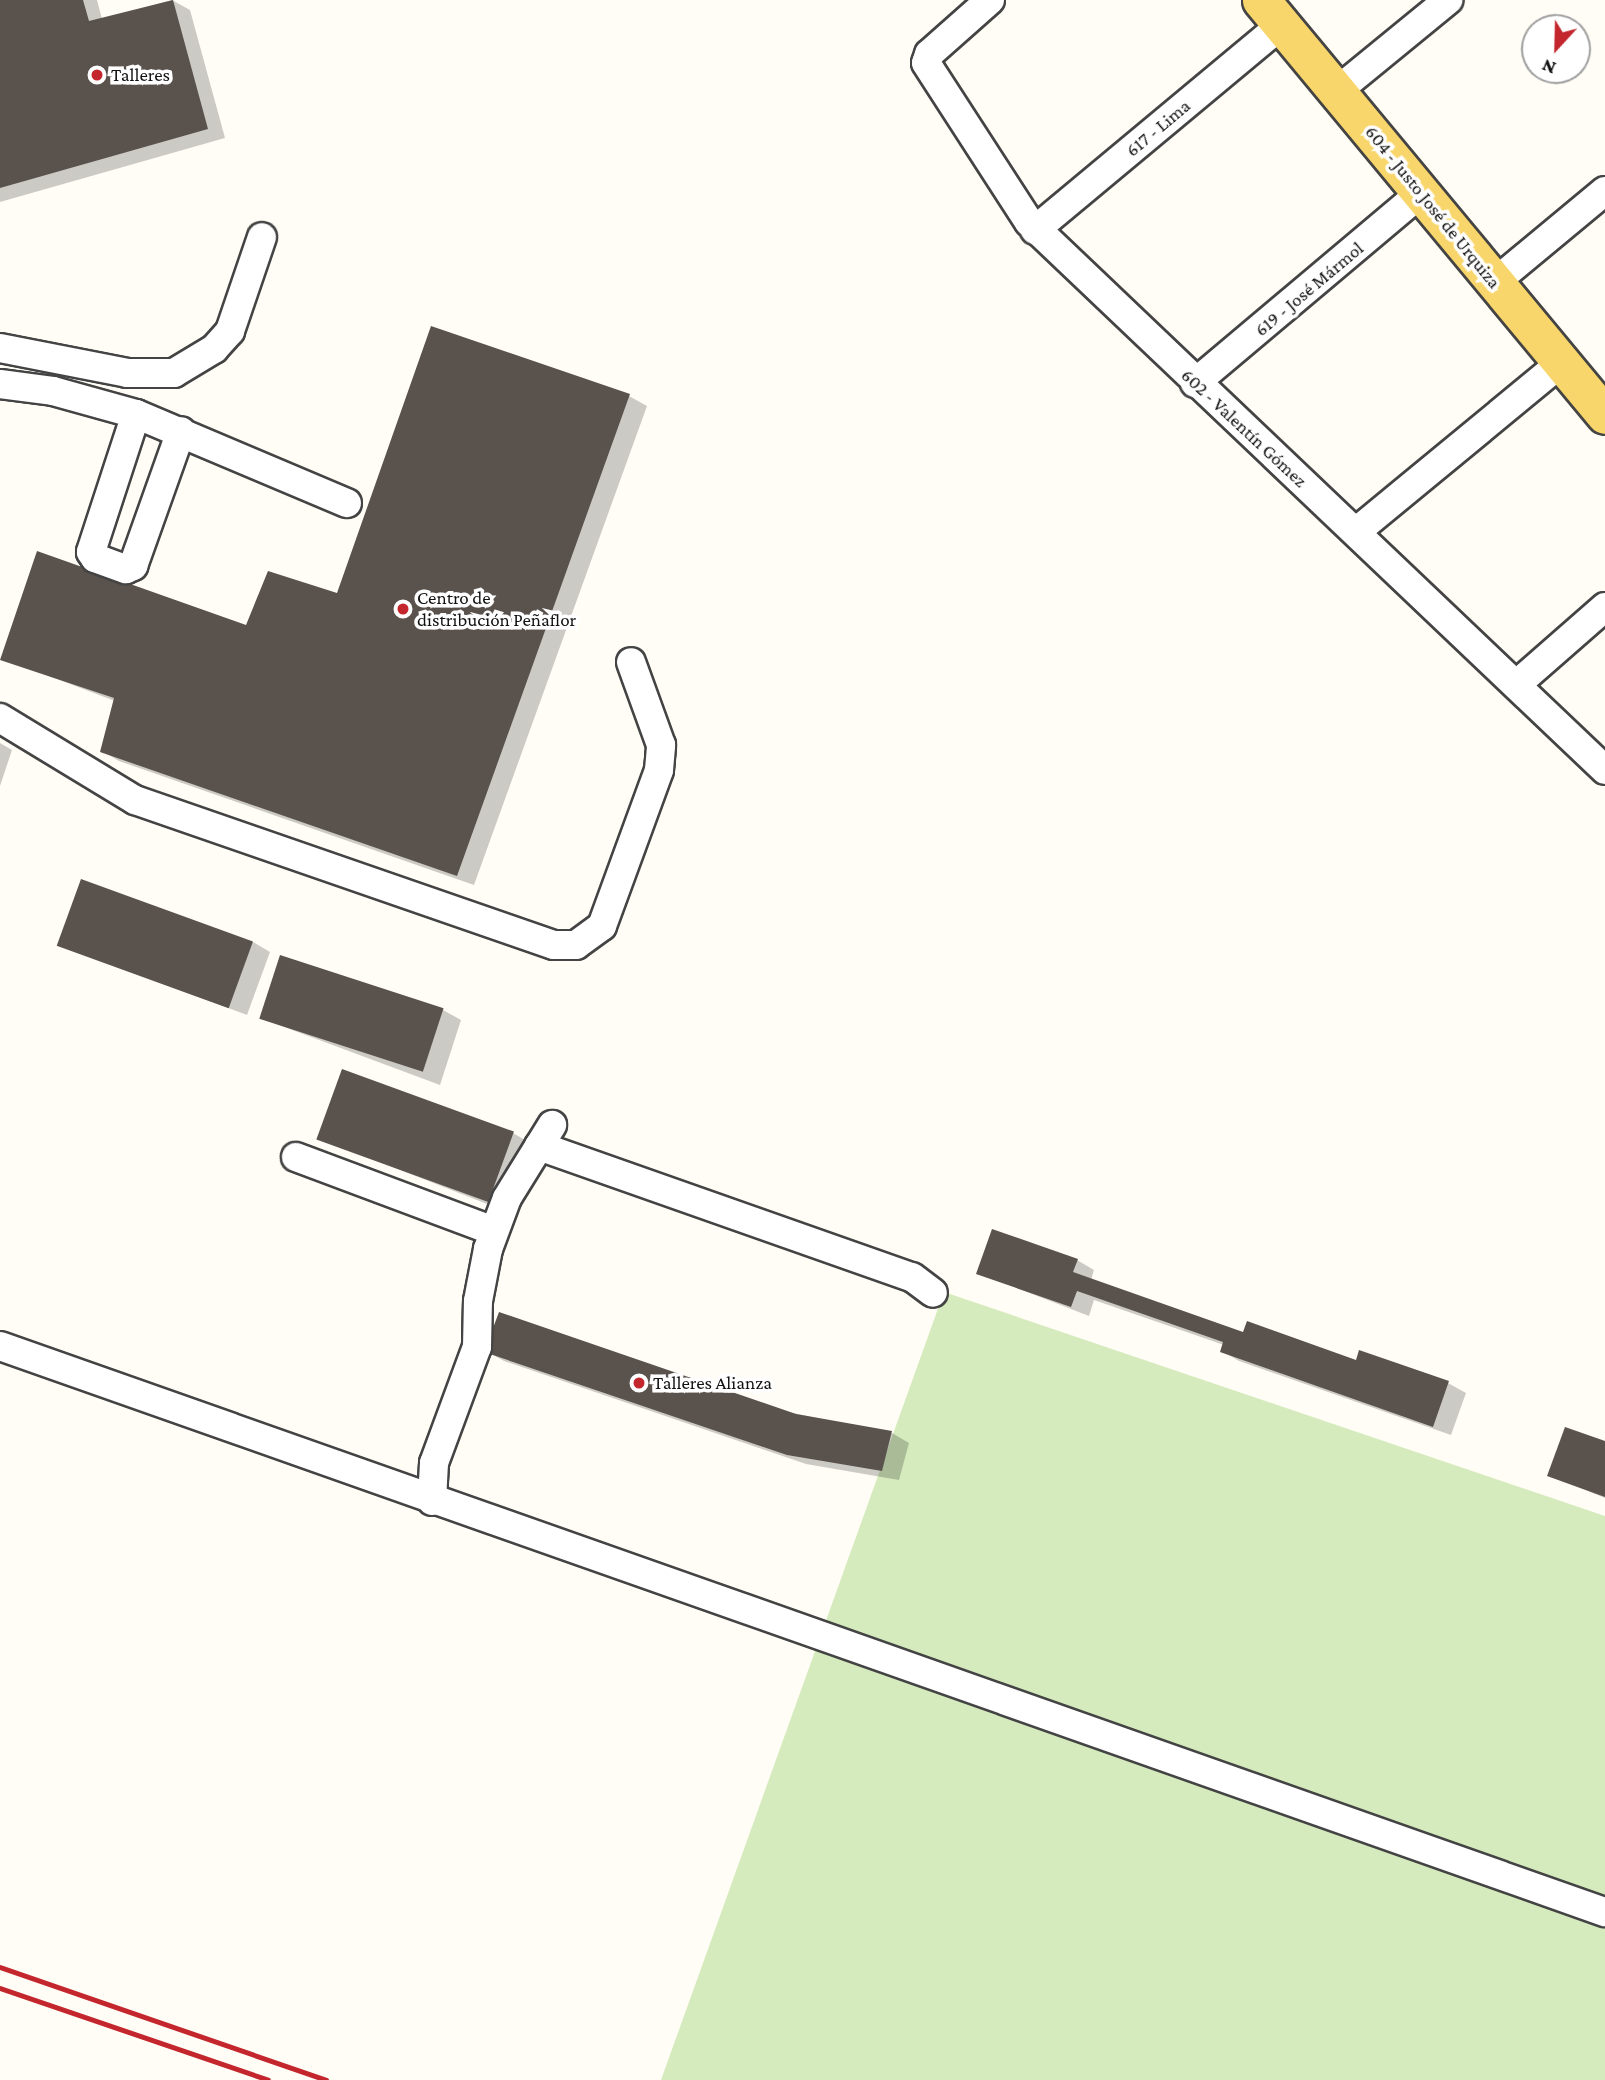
<!DOCTYPE html>
<html>
<head>
<meta charset="utf-8">
<style>
  body { margin:0 }
  #map { position:relative; width:1605px; height:2080px; overflow:hidden; background:#fffdf5; font-family:"Crimson Pro",serif }
  div>[style] { position:absolute }
  [style*='--x'] { left:calc(var(--x)*1px); top:calc(var(--y)*1px); width:calc(var(--w)*1px); rotate:calc(var(--a)*1deg) }
  .green>* { inset:0; background:#d5ebbd }
  .shadow>* { inset:0; background:#0003 }
  .building>* { inset:0; background:#5a524d; transform-origin:0 0 }
  .roads { filter:drop-shadow(2px 0 #444) drop-shadow(-2px 0 #444) drop-shadow(0 2px #444) drop-shadow(0 -2px #444) }
  .minor>* { height:28px; margin:-14px; padding:0 14px; transform-origin:14px; border-radius:14px; background:#fff }
  .major>* { height:37px; margin:-18.5px; padding:0 18.5px; transform-origin:18.5px; border-radius:18.5px; background:#f9d66b }
  .rail>* { height:5px; margin:-2.5px; padding:0 2.5px; transform-origin:2.5px; border-radius:2.5px; background:#c4262e }
  .dots>* { width:19px; height:19px; translate:-50% -50%; box-sizing:border-box; border:4px solid #fff; border-radius:50% }
  span { translate:-50% -50%; white-space:nowrap; text-align:center; line-height:1.15; -webkit-text-stroke:7px #fff; paint-order:stroke }
  .poi-label { font-size:19px; color:#111 }
  .left { translate:0 -50%; text-align:left }
  .street-label { font-size:19px; color:#111 }
  .north { position:absolute; left:1521px; top:14px; width:70px; height:70px; box-sizing:border-box; background:#fff; border:2px solid #a0a0a0; border-radius:50%; rotate:202deg; font-size:19px; font-weight:700; line-height:28px; text-align:center; color:#111 }
  .north::after { content:''; display:block; margin:auto; width:24px; height:32px; background:#c4262e; clip-path:polygon(50% 0,100% 100%,50% 72%,0 100%) }
</style>
</head>
<body>
<div id="map">
  <div class="green">
    <i style="clip-path:polygon(944px 1292px,1605px 1516px,1605px 2080px,661px 2080px)"></i>
  </div>
  <div class="shadow">
    <i style="clip-path:polygon(0 0,97px 0,102px 19px,172px 0,190px 10px,225px 138px,0 202px)"></i>
    <i style="clip-path:polygon(629px 396px,647px 406px,474px 885px,119px 761px,102px 751px,115px 701px,1px 658px,247px 627px,338px 596px)"></i>
    <i style="clip-path:polygon(0 743px,12px 750px,0 786px)"></i>
    <i style="clip-path:polygon(253px 942px,270px 952px,247px 1015px,59px 945px)"></i>
    <i style="clip-path:polygon(443px 1010px,461px 1020px,440px 1085px,260px 1018px)"></i>
    <i style="clip-path:polygon(513px 1133px,530px 1143px,505px 1211px,321px 1139px)"></i>
    <i style="clip-path:polygon(1077px 1260px,1094px 1270px,1091px 1280px,1244px 1334px,1448px 1383px,1466px 1393px,1451px 1435px,1239px 1361px,1222px 1351px,1224px 1345px,1094px 1300px,1089px 1316px,978px 1273px)"></i>
    <i style="clip-path:polygon(486px 1351px,892px 1433px,909px 1443px,899px 1480px,806px 1464px,504px 1361px)"></i>
    <i style="clip-path:polygon(1605px 1443px,1605px 1498px,1549px 1475px)"></i>
  </div>
  <div class="building">
    <i style="clip-path:polygon(0 0,83px 0,89px 21px,173px 0,208px 129px,0 188px)"></i>
    <i style="clip-path:polygon(431px 326px,630px 394px,457px 876px,100px 752px,114px 698px,0 660px,37px 551px,246px 625px,268px 571px,337px 593px)"></i>
    <i style="left:81px;top:879px;width:183px;height:71px;rotate:20deg"></i>
    <i style="left:280px;top:955px;width:172px;height:67px;rotate:18deg"></i>
    <i style="left:342px;top:1069px;width:183px;height:75px;rotate:20deg"></i>
    <i style="clip-path:polygon(992px 1229px,1078px 1259px,1073px 1272px,1243px 1332px,1247px 1321px,1356px 1360px,1359px 1350px,1449px 1381px,1433px 1427px,1220px 1352px,1223px 1342px,1077px 1291px,1071px 1307px,976px 1274px)"></i>
    <i style="clip-path:polygon(499px 1312px,796px 1414px,892px 1431px,882px 1471px,787px 1455px,484px 1352px)"></i>
    <i style="clip-path:polygon(1565px 1427px,1605px 1441px,1605px 1497px,1547px 1476px)"></i>
  </div>
  <div class="roads">
    <div class="minor">
      <i style="--x:990;--y:0;--w:81;--a:138.5"></i>
      <i style="--x:929;--y:54;--w:9;--a:108"></i>
      <i style="--x:926;--y:63;--w:189;--a:57.1"></i>
      <i style="--x:1029;--y:222;--w:795;--a:43.57"></i>
      <i style="--x:1337;--y:91;--w:144;--a:-39.3"></i>
      <i style="--x:1035;--y:230;--w:320;--a:-39.8"></i>
      <i style="--x:1494;--y:283;--w:144;--a:-39.7"></i>
      <i style="--x:0;--y:348;--w:129;--a:11.1"></i>
      <i style="--x:127;--y:373;--w:47;--a:0"></i>
      <i style="--x:174;--y:373;--w:47;--a:-31"></i>
      <i style="--x:214;--y:349;--w:24;--a:-48"></i>
      <i style="--x:230;--y:331;--w:99;--a:-71.2"></i>
      <i style="--x:1195;--y:383;--w:295;--a:-40.1"></i>
      <i style="--x:0;--y:384;--w:53;--a:7.5"></i>
      <i style="--x:53;--y:391;--w:86;--a:15.5"></i>
      <i style="--x:136;--y:414;--w:229;--a:22.9"></i>
      <i style="--x:136;--y:414;--w:145;--a:108.1"></i>
      <i style="--x:91;--y:552;--w:7;--a:56"></i>
      <i style="--x:95;--y:558;--w:33;--a:20"></i>
      <i style="--x:126;--y:569;--w:8;--a:-23"></i>
      <i style="--x:133;--y:566;--w:143;--a:-70.4"></i>
      <i style="--x:1357;--y:531;--w:266;--a:-39.5"></i>
      <i style="--x:1517;--y:684;--w:117;--a:-41.2"></i>
      <i style="--x:0;--y:718;--w:158;--a:31.3"></i>
      <i style="--x:135;--y:800;--w:443;--a:19.1"></i>
      <i style="--x:554;--y:945;--w:22;--a:0"></i>
      <i style="--x:576;--y:945;--w:32;--a:-36"></i>
      <i style="--x:602;--y:926;--w:166;--a:-69.9"></i>
      <i style="--x:659;--y:770;--w:25;--a:-85"></i>
      <i style="--x:661;--y:745;--w:88;--a:-109.9"></i>
      <i style="--x:539;--y:1146;--w:395;--a:19.4"></i>
      <i style="--x:912;--y:1277;--w:26;--a:37"></i>
      <i style="--x:296;--y:1157;--w:211;--a:20.5"></i>
      <i style="--x:0;--y:1346;--w:1702;--a:19.43"></i>
      <i style="--x:432;--y:1501;--w:38;--a:-87"></i>
      <i style="--x:434;--y:1463;--w:124;--a:-69.7"></i>
      <i style="--x:477;--y:1347;--w:46;--a:-88.8"></i>
      <i style="--x:478;--y:1301;--w:53;--a:-79.1"></i>
      <i style="--x:488;--y:1249;--w:54;--a:-69.6"></i>
      <i style="--x:507;--y:1198;--w:86;--a:-58.3"></i>
    </div>
    <div class="major">
      <i style="--x:1261;--y:0;--w:539;--a:50.34"></i>
    </div>
  </div>
  <div class="rail">
    <i style="--x:0;--y:1967;--w:345;--a:19.1"></i>
    <i style="--x:0;--y:1988;--w:283;--a:18.9"></i>
  </div>
  <div class="dots">
    <i style="left:97px;top:75px;background:#c4262e"></i>
    <i style="left:403px;top:609px;background:#c4262e"></i>
    <i style="left:639px;top:1383px;background:#c4262e"></i>
  </div>
  <div class="poi-label">
    <span class="left" style="left:111px;top:75px">Talleres</span>
    <span class="left" style="left:417px;top:609px">Centro de<br>distribución Peñaflor</span>
    <span class="left" style="left:653px;top:1383px">Talleres Alianza</span>
  </div>
  <div class="street-label">
    <span style="left:1158px;top:128px;rotate:-40deg">617 - Lima</span>
    <span style="left:1433px;top:207px;rotate:51deg">604 - Justo José de Urquiza</span>
    <span style="left:1309px;top:289px;rotate:-40deg">619 - José Mármol</span>
    <span style="left:1244px;top:428px;rotate:43deg">602 - Valentín Gómez</span>
  </div>
  <div class="north">N</div>
</div>
</body>
</html>
